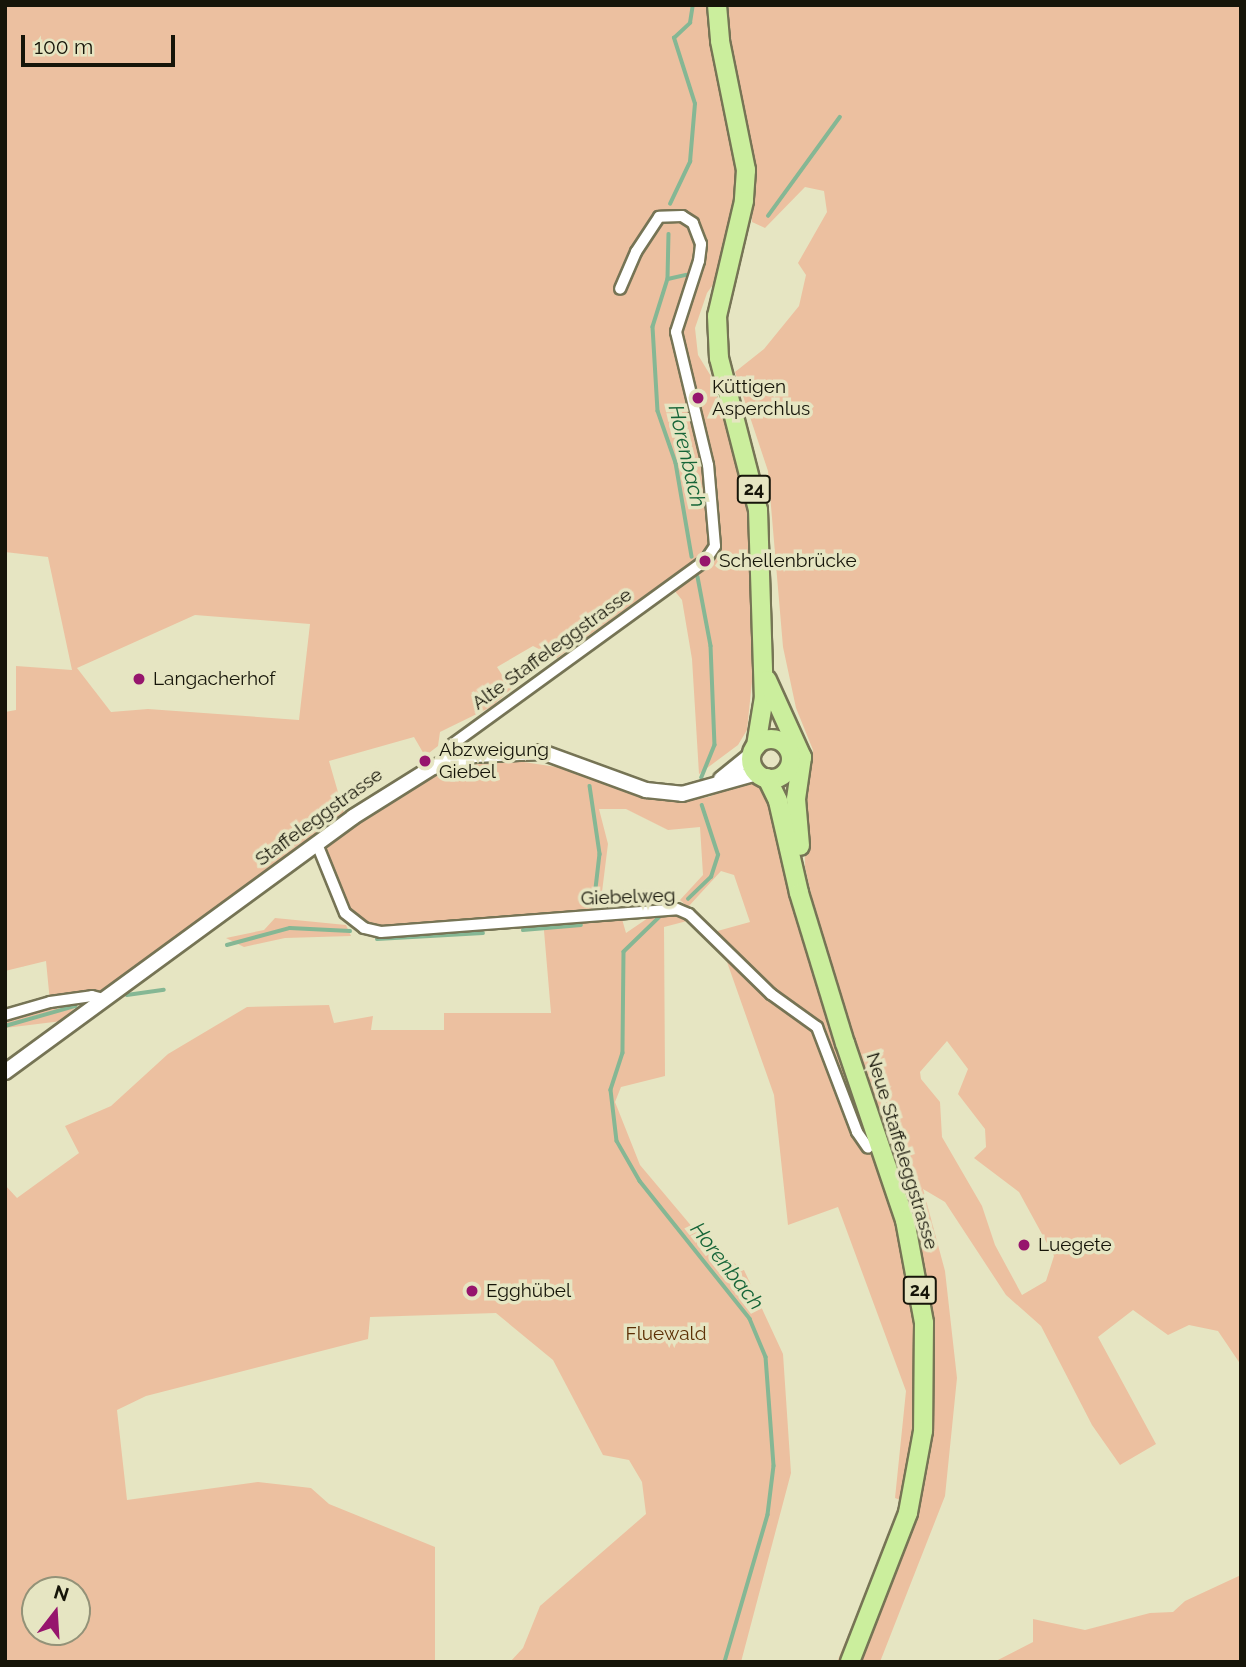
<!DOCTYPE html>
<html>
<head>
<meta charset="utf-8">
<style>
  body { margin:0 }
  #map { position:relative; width:1246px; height:1667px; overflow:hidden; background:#e6e5c2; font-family:Raleway,sans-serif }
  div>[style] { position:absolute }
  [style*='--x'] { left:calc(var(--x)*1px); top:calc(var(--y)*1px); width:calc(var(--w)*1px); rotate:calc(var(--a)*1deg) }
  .green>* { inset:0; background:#ecc0a0 }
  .stream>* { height:3.5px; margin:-1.75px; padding:0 1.75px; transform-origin:1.75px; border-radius:1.75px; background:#85b794 }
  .roads { filter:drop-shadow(2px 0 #767455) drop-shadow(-2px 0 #767455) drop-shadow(0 2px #767455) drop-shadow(0 -2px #767455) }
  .minor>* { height:10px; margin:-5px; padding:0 5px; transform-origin:5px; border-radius:5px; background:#fff }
  .tertiary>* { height:14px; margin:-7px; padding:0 7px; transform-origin:7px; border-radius:7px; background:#fff }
  .primary>* { height:18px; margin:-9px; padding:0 9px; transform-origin:9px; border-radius:9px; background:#cbee9d }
  .primary>.ring { margin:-9px; padding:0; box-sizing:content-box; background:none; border:18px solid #cbee9d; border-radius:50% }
  .dots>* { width:19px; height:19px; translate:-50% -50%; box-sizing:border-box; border:4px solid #e6e5c2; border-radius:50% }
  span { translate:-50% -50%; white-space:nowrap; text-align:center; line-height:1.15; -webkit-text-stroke:7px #e6e5c2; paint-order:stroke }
  .shield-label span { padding:2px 5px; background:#e6e5c2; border:2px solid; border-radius:5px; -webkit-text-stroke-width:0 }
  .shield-label { font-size:18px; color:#161509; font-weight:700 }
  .poi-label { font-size:19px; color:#161509 }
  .left { translate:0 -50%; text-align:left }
  .street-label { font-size:19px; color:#161509 }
  .park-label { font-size:19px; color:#5d3005 }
  .water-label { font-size:21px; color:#166538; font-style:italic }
  .frame { position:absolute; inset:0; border:7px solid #161509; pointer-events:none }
  .north { position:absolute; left:21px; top:1576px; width:70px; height:70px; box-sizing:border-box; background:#e6e5c2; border:2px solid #939278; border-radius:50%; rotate:17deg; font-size:19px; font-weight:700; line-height:28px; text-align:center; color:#161509 }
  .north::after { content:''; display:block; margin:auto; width:24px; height:32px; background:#96156d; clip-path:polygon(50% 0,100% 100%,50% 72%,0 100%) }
  .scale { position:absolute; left:21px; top:35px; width:154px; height:32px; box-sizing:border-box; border:4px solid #161509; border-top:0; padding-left:9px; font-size:21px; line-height:24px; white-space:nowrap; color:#161509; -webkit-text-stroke:5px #e6e5c2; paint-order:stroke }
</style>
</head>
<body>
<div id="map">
  <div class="green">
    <i style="clip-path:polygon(evenodd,5px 5px,711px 5px,737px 147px,738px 190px,722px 272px,707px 293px,695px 328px,698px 355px,720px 391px,749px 499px,753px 672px,747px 730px,738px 745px,699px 774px,692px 659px,682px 600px,666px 580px,557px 658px,533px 646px,497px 667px,511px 689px,491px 707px,440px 732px,438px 746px,425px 756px,414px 737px,329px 761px,344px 813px,464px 764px,517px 761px,583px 771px,672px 802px,709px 797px,744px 780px,768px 785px,832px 986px,805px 867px,804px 816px,813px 750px,796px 708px,783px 647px,768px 471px,735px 372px,764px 349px,799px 306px,806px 275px,798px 263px,827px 212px,824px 191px,805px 187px,765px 228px,752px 222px,753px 161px,734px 69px,728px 5px,1241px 5px,1241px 1365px,1218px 1331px,1189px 1325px,1168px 1335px,1133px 1310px,1098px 1337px,1156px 1444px,1120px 1465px,1092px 1425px,1041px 1326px,1006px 1295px,945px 1202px,923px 1189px,945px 1271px,957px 1378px,945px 1496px,880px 1662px,837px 1662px,903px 1501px,895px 1498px,906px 1391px,838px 1207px,788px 1225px,774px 1095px,727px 962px,703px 935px,750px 922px,734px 875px,721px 871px,688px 907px,680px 900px,703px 875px,700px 827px,668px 830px,626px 809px,599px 809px,608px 844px,601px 900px,591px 910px,622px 919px,626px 933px,667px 905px,687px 921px,664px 927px,665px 1076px,621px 1087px,615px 1102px,640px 1165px,704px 1241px,744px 1270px,783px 1354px,791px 1473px,741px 1662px,510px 1662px,523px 1648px,540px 1606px,646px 1514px,642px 1482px,629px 1460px,603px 1455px,553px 1360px,496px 1313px,370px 1317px,368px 1339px,146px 1396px,117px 1410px,127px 1500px,258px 1482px,311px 1488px,329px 1504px,435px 1547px,435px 1662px,5px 1662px,5px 1185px,17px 1198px,79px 1153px,65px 1126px,111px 1106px,168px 1054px,247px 1007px,329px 1005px,334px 1023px,373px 1016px,371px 1030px,444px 1030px,444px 1013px,551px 1013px,543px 919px,381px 932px,345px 913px,316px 845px,110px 988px,50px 1002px,46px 961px,5px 971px,5px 712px,16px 710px,16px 666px,72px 670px,48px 557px,5px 552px,5px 5px,195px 615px,310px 624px,299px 720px,148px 709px,111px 712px,77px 668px,195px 615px,5px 5px,947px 1041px,968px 1069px,958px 1094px,985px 1129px,986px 1147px,974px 1158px,1019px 1192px,1054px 1256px,1046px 1281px,1022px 1295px,995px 1245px,982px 1206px,942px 1137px,940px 1102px,921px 1079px,920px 1072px,947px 1041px,5px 5px,35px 1590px,77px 1590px,77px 1632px,35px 1632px,35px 1590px)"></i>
    <i style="clip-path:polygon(275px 918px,346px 925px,351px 936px,285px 938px,244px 947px,226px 938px,264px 930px)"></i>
    <i style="clip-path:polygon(81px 1001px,62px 1021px,5px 1028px,5px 1021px,33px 1011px)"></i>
    <i style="clip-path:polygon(1241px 1575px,1241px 1662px,994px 1662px,1033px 1642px,1033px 1619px,1085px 1630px,1150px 1613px,1173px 1612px,1185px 1601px)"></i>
  </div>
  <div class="stream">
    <i style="--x:670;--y:204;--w:47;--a:-64.5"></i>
    <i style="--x:690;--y:162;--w:58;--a:-85.1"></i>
    <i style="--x:695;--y:104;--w:69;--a:-107.7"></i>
    <i style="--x:674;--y:38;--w:22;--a:-43"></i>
    <i style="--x:690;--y:23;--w:18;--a:-81"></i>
    <i style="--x:768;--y:216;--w:122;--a:-54"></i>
    <i style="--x:669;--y:234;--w:45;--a:91.3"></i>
    <i style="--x:668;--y:279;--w:50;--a:107.4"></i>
    <i style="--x:653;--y:327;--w:84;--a:86.6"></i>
    <i style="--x:658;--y:411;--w:55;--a:70.9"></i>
    <i style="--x:676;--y:463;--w:95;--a:80.3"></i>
    <i style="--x:668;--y:279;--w:18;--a:-13"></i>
    <i style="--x:698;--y:577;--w:70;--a:79.3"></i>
    <i style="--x:711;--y:646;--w:99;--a:87.7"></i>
    <i style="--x:715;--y:745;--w:35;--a:112"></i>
    <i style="--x:590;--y:786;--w:69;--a:81.6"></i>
    <i style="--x:600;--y:854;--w:43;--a:96.6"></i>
    <i style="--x:688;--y:899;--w:32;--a:-44"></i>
    <i style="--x:711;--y:877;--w:23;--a:-72"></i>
    <i style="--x:718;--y:855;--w:52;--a:-108.1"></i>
    <i style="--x:660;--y:917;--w:50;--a:135.8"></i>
    <i style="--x:624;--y:952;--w:101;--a:90.6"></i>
    <i style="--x:623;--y:1053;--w:39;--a:108"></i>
    <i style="--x:611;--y:1090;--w:51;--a:83.3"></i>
    <i style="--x:617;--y:1141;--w:46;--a:60.1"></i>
    <i style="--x:640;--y:1181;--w:176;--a:51.4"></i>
    <i style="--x:750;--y:1319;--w:41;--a:67.2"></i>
    <i style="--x:766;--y:1357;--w:109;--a:85.8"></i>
    <i style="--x:774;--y:1466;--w:49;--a:97"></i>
    <i style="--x:768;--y:1515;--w:153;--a:106.3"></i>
    <i style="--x:523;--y:930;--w:58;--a:-4.9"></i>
    <i style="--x:377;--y:939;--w:106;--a:-3.2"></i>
    <i style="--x:227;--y:945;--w:65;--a:-15.1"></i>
    <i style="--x:290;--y:928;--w:60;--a:2.9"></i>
    <i style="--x:127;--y:995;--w:37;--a:-8"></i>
    <i style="--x:5;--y:1026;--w:73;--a:-15.9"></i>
  </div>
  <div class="roads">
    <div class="minor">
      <i style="--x:447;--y:761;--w:15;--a:-79"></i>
      <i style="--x:450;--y:746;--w:315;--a:-36"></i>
      <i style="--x:705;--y:561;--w:18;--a:-56"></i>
      <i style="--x:715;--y:546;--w:81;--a:-94.9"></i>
      <i style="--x:708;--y:465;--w:137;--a:-103.5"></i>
      <i style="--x:676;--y:332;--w:75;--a:-72.1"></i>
      <i style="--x:699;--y:261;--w:17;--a:-83"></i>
      <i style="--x:701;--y:244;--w:22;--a:-111"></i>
      <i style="--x:693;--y:223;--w:13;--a:-148"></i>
      <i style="--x:682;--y:216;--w:23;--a:178"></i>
      <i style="--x:659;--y:217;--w:42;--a:123.3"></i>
      <i style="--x:636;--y:252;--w:40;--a:113.4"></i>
      <i style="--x:317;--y:844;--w:74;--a:67.9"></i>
      <i style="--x:345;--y:913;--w:24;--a:38"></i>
      <i style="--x:364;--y:928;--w:17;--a:13"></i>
      <i style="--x:381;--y:932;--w:297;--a:-4.4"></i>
      <i style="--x:677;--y:909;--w:13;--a:23"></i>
      <i style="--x:689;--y:914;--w:115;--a:44.3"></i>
      <i style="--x:771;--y:994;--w:57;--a:35.7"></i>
      <i style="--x:817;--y:1027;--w:112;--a:69.1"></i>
      <i style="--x:857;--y:1132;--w:19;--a:55"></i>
      <i style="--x:5;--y:1015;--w:47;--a:-16.1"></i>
      <i style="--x:50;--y:1002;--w:42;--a:-8.1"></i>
      <i style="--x:92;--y:996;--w:11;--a:15"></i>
    </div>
    <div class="tertiary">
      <i style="--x:721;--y:779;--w:38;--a:-39"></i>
      <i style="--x:5;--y:1072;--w:431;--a:-36.2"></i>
      <i style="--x:353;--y:817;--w:94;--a:-32"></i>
      <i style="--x:433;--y:767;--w:43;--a:-16.3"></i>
      <i style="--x:474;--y:755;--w:68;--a:-2.5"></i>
      <i style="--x:542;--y:752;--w:111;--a:20.1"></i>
      <i style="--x:646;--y:790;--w:36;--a:6"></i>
      <i style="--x:682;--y:794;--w:78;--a:-15.6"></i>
    </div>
    <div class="primary">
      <i style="--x:717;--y:5;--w:36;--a:85"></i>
      <i style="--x:720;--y:41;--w:132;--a:78.6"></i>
      <i style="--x:746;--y:170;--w:31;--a:94"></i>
      <i style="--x:744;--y:201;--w:118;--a:103.2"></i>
      <i style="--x:717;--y:316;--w:42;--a:87.3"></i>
      <i style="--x:719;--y:358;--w:157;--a:75.6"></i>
      <i style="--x:758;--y:510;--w:187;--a:88.2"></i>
      <i style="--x:764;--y:697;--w:50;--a:99.3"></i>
      <i style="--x:767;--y:680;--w:85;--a:65.6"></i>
      <i style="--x:802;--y:757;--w:42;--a:98.1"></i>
      <i style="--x:796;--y:799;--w:47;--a:85.1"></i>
      <i class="ring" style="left:751px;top:739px;width:22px;height:22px"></i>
      <i style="--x:767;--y:778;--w:25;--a:64"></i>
      <i style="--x:778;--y:801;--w:94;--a:77.1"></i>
      <i style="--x:799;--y:893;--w:157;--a:73"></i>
      <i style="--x:845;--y:1043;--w:187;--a:71.3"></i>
      <i style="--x:905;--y:1220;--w:105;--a:79.5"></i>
      <i style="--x:924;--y:1323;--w:108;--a:90.5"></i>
      <i style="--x:923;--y:1431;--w:83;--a:100.4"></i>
      <i style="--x:908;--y:1513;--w:160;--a:111.3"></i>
    </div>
  </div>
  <div class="dots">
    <i style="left:698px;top:398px;background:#96156d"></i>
    <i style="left:705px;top:561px;background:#96156d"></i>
    <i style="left:139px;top:679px;background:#96156d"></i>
    <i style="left:425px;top:761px;background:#96156d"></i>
    <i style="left:1024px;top:1245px;background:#96156d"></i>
    <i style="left:472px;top:1291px;background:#96156d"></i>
  </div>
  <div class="shield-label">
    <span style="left:754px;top:489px">24</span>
    <span style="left:920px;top:1290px">24</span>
  </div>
  <div class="poi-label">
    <span class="left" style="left:712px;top:398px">Küttigen<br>Asperchlus</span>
    <span class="left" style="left:719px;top:561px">Schellenbrücke</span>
    <span class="left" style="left:153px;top:679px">Langacherhof</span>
    <span class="left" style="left:439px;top:761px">Abzweigung<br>Giebel</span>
    <span class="left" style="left:1038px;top:1245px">Luegete</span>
    <span class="left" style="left:486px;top:1291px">Egghübel</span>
  </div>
  <div class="street-label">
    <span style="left:552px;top:649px;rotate:-36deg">Alte Staffeleggstrasse</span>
    <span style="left:319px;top:817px;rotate:-36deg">Staffeleggstrasse</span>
    <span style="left:628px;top:897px;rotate:-2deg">Giebelweg</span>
    <span style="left:902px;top:1151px;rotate:73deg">Neue Staffeleggstrasse</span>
  </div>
  <div class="park-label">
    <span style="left:666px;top:1334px">Fluewald</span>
  </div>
  <div class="water-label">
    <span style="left:687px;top:456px;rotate:77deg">Horenbach</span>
    <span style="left:727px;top:1266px;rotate:52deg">Horenbach</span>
  </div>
  <div class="frame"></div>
  <div class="north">N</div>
  <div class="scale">100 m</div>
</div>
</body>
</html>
